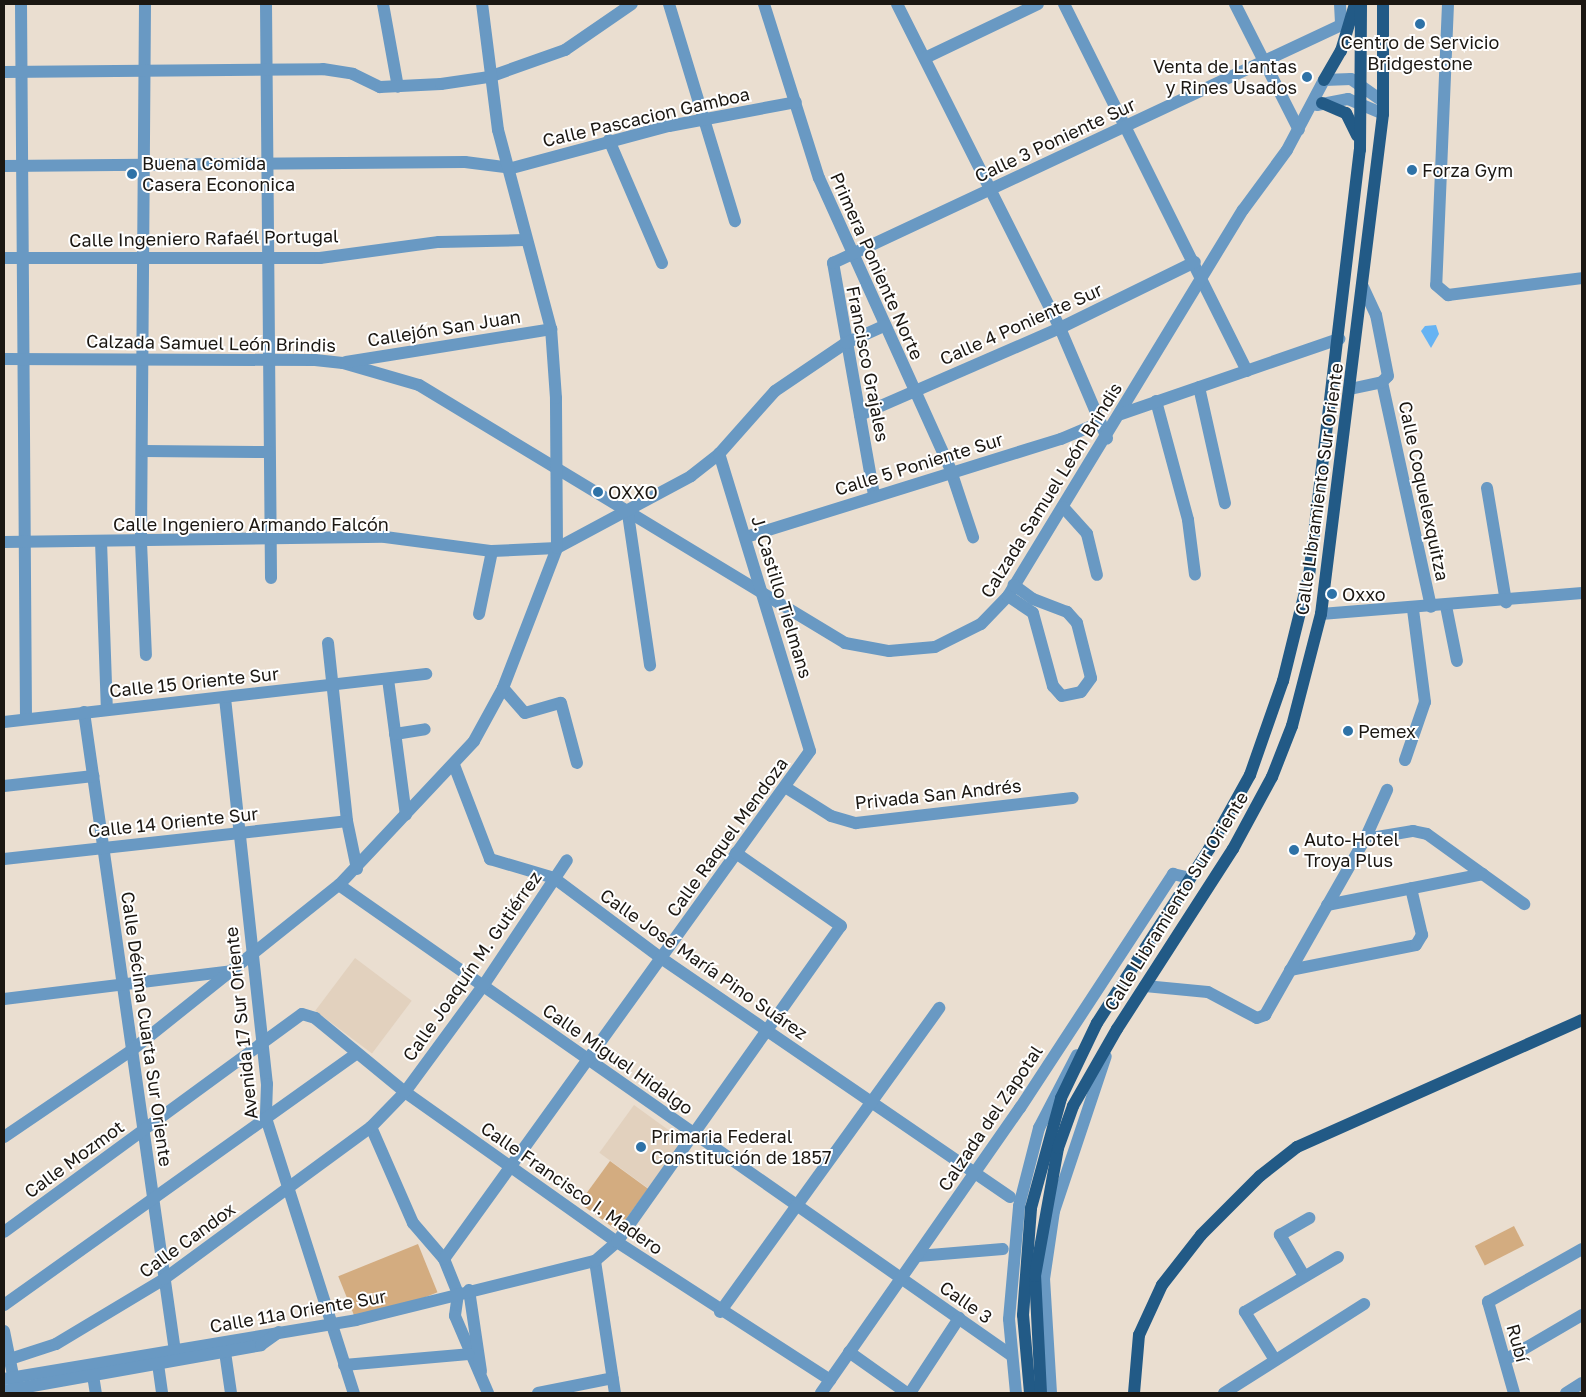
<!DOCTYPE html>
<html>
<head>
<meta charset="utf-8">
<style>
  body { margin:0 }
  #map { position:relative; width:1586px; height:1397px; overflow:hidden; background:#eaded0; font-family:"Golos Text",sans-serif }
  div>[style] { position:absolute }
  [style*='--x'] { left:calc(var(--x)*1px); top:calc(var(--y)*1px); width:calc(var(--w)*1px); rotate:calc(var(--a)*1deg) }
  .built>* { inset:0; background:#e2d1be; transform-origin:0 0 }
  .green>* { inset:0; background:#d3ac80; transform-origin:0 0 }
  .water>* { inset:0; background:#66b3f3 }
  .minor>* { height:12px; margin:-6px; padding:0 6px; transform-origin:6px; border-radius:6px; background:#6999c3 }
  .major>* { height:12px; margin:-6px; padding:0 6px; transform-origin:6px; border-radius:6px; background:#225a86 }
  .dots>* { width:14px; height:14px; translate:-50% -50%; box-sizing:border-box; border:2px solid #fff; border-radius:50% }
  span { translate:-50% -50%; white-space:nowrap; text-align:center; line-height:1.15; -webkit-text-stroke:4px #fff; paint-order:stroke }
  .poi-label { font-size:18px; color:#1b1712 }
  .right { translate:-100% -50%; text-align:right }
  .left { translate:0 -50%; text-align:left }
  .street-label { font-size:18px; color:#1b1712 }
  .frame { position:absolute; inset:0; border:5px solid #1b1712; pointer-events:none }
</style>
</head>
<body>
<div id="map">
  <div class="built">
    <i style="left:355px;top:958px;width:71px;height:66px;rotate:37deg"></i>
    <i style="left:634px;top:1105px;width:60px;height:59px;rotate:36deg"></i>
  </div>
  <div class="green">
    <i style="left:610px;top:1161px;width:47px;height:52px;rotate:36deg"></i>
    <i style="left:1514px;top:1226px;width:22px;height:44px;rotate:63deg"></i>
    <i style="left:418px;top:1244px;width:52px;height:86px;rotate:68deg"></i>
  </div>
  <div class="water">
    <i style="clip-path:polygon(1436px 325px,1439px 334px,1431px 348px,1421px 331px,1425px 326px)"></i>
  </div>
  <div class="minor">
    <i style="--x:21;--y:4;--w:714;--a:89.6"></i>
    <i style="--x:145;--y:4;--w:538;--a:90.43"></i>
    <i style="--x:141;--y:542;--w:113;--a:87.5"></i>
    <i style="--x:266;--y:4;--w:574;--a:89.5"></i>
    <i style="--x:383;--y:4;--w:84;--a:79.8"></i>
    <i style="--x:669;--y:4;--w:227;--a:73.1"></i>
    <i style="--x:764;--y:4;--w:182;--a:72.5"></i>
    <i style="--x:819;--y:178;--w:321;--a:65.7"></i>
    <i style="--x:951;--y:471;--w:70;--a:71.6"></i>
    <i style="--x:897;--y:4;--w:363;--a:63.3"></i>
    <i style="--x:1060;--y:328;--w:120;--a:66.9"></i>
    <i style="--x:1064;--y:4;--w:410;--a:63.5"></i>
    <i style="--x:1235;--y:4;--w:141;--a:63.1"></i>
    <i style="--x:1340;--y:4;--w:22;--a:87"></i>
    <i style="--x:1448;--y:4;--w:281;--a:92.4"></i>
    <i style="--x:1436;--y:285;--w:16;--a:40"></i>
    <i style="--x:1448;--y:295;--w:135;--a:-7.2"></i>
    <i style="--x:925;--y:58;--w:125;--a:-25.5"></i>
    <i style="--x:4;--y:72;--w:319;--a:-0.5"></i>
    <i style="--x:323;--y:69;--w:30;--a:9"></i>
    <i style="--x:353;--y:74;--w:30;--a:26"></i>
    <i style="--x:380;--y:87;--w:61;--a:-2.8"></i>
    <i style="--x:441;--y:84;--w:49;--a:-8.3"></i>
    <i style="--x:489;--y:77;--w:81;--a:-19.6"></i>
    <i style="--x:565;--y:50;--w:81;--a:-34.5"></i>
    <i style="--x:1317;--y:105;--w:32;--a:-11"></i>
    <i style="--x:1348;--y:99;--w:38;--a:23"></i>
    <i style="--x:609;--y:140;--w:134;--a:66.7"></i>
    <i style="--x:4;--y:166;--w:461;--a:-0.5"></i>
    <i style="--x:465;--y:162;--w:47;--a:7.3"></i>
    <i style="--x:512;--y:168;--w:163;--a:-15"></i>
    <i style="--x:669;--y:126;--w:129;--a:-10.7"></i>
    <i style="--x:4;--y:258;--w:316;--a:0"></i>
    <i style="--x:320;--y:258;--w:120;--a:-7.7"></i>
    <i style="--x:439;--y:242;--w:85;--a:-1.3"></i>
    <i style="--x:4;--y:359;--w:311;--a:0.2"></i>
    <i style="--x:315;--y:360;--w:28;--a:6"></i>
    <i style="--x:343;--y:363;--w:79;--a:16.1"></i>
    <i style="--x:419;--y:385;--w:498;--a:31.2"></i>
    <i style="--x:845;--y:643;--w:45;--a:10.3"></i>
    <i style="--x:889;--y:651;--w:46;--a:-5"></i>
    <i style="--x:935;--y:647;--w:51;--a:-26.6"></i>
    <i style="--x:981;--y:624;--w:39;--a:-46"></i>
    <i style="--x:1008;--y:596;--w:452;--a:-58.7"></i>
    <i style="--x:1243;--y:210;--w:74;--a:-53.7"></i>
    <i style="--x:1287;--y:150;--w:79;--a:-62.1"></i>
    <i style="--x:1324;--y:80;--w:27;--a:-2"></i>
    <i style="--x:1351;--y:79;--w:39;--a:35"></i>
    <i style="--x:346;--y:362;--w:208;--a:-9.1"></i>
    <i style="--x:1382;--y:382;--w:230;--a:77.7"></i>
    <i style="--x:1199;--y:387;--w:119;--a:77.4"></i>
    <i style="--x:1350;--y:389;--w:33;--a:-12"></i>
    <i style="--x:1382;--y:382;--w:8;--a:-45"></i>
    <i style="--x:1388;--y:376;--w:62;--a:-101.1"></i>
    <i style="--x:1376;--y:315;--w:31;--a:-115"></i>
    <i style="--x:1156;--y:401;--w:123;--a:74.9"></i>
    <i style="--x:1188;--y:520;--w:55;--a:82.7"></i>
    <i style="--x:1121;--y:414;--w:231;--a:-19"></i>
    <i style="--x:860;--y:415;--w:218;--a:-23.5"></i>
    <i style="--x:1060;--y:328;--w:150;--a:-26.1"></i>
    <i style="--x:144;--y:451;--w:125;--a:0.5"></i>
    <i style="--x:1487;--y:488;--w:116;--a:80.5"></i>
    <i style="--x:874;--y:495;--w:236;--a:-100"></i>
    <i style="--x:833;--y:263;--w:573;--a:-25.09"></i>
    <i style="--x:1063;--y:507;--w:36;--a:48"></i>
    <i style="--x:1087;--y:534;--w:42;--a:76.3"></i>
    <i style="--x:628;--y:514;--w:153;--a:81.7"></i>
    <i style="--x:746;--y:537;--w:330;--a:-17.3"></i>
    <i style="--x:1061;--y:439;--w:43;--a:-23"></i>
    <i style="--x:101;--y:541;--w:168;--a:88"></i>
    <i style="--x:4;--y:542;--w:381;--a:-0.8"></i>
    <i style="--x:385;--y:537;--w:108;--a:7.5"></i>
    <i style="--x:492;--y:551;--w:65;--a:-2.6"></i>
    <i style="--x:557;--y:548;--w:152;--a:-28.2"></i>
    <i style="--x:691;--y:476;--w:36;--a:-38"></i>
    <i style="--x:719;--y:454;--w:84;--a:-48.4"></i>
    <i style="--x:775;--y:391;--w:86;--a:-34.1"></i>
    <i style="--x:846;--y:343;--w:42;--a:-24.1"></i>
    <i style="--x:1008;--y:596;--w:30;--a:34"></i>
    <i style="--x:1033;--y:613;--w:76;--a:74.7"></i>
    <i style="--x:1053;--y:686;--w:13;--a:48"></i>
    <i style="--x:1062;--y:696;--w:19;--a:-12"></i>
    <i style="--x:1081;--y:692;--w:17;--a:-54"></i>
    <i style="--x:1091;--y:678;--w:57;--a:-104.3"></i>
    <i style="--x:1077;--y:623;--w:15;--a:-132"></i>
    <i style="--x:1067;--y:612;--w:36;--a:-159"></i>
    <i style="--x:1033;--y:599;--w:24;--a:-144"></i>
    <i style="--x:1446;--y:606;--w:56;--a:78.7"></i>
    <i style="--x:479;--y:614;--w:64;--a:-78.3"></i>
    <i style="--x:1321;--y:614;--w:262;--a:-4.6"></i>
    <i style="--x:328;--y:643;--w:179;--a:83.9"></i>
    <i style="--x:347;--y:821;--w:49;--a:78.2"></i>
    <i style="--x:388;--y:679;--w:137;--a:82.5"></i>
    <i style="--x:503;--y:688;--w:33;--a:49"></i>
    <i style="--x:525;--y:713;--w:37;--a:-16"></i>
    <i style="--x:561;--y:703;--w:62;--a:75.1"></i>
    <i style="--x:225;--y:698;--w:388;--a:83.8"></i>
    <i style="--x:267;--y:1084;--w:34;--a:92"></i>
    <i style="--x:266;--y:1118;--w:289;--a:72.3"></i>
    <i style="--x:84;--y:712;--w:645;--a:81.9"></i>
    <i style="--x:4;--y:722;--w:425;--a:-6.5"></i>
    <i style="--x:395;--y:734;--w:30;--a:-9"></i>
    <i style="--x:1405;--y:760;--w:61;--a:-71"></i>
    <i style="--x:1425;--y:702;--w:93;--a:-97.4"></i>
    <i style="--x:454;--y:765;--w:101;--a:69"></i>
    <i style="--x:490;--y:859;--w:67;--a:16.5"></i>
    <i style="--x:554;--y:878;--w:134;--a:36.8"></i>
    <i style="--x:661;--y:958;--w:423;--a:34.4"></i>
    <i style="--x:4;--y:786;--w:90;--a:-6.4"></i>
    <i style="--x:785;--y:787;--w:54;--a:32.2"></i>
    <i style="--x:831;--y:816;--w:26;--a:16"></i>
    <i style="--x:856;--y:823;--w:218;--a:-6.6"></i>
    <i style="--x:1365;--y:839;--w:49;--a:-9.5"></i>
    <i style="--x:1413;--y:831;--w:14;--a:12"></i>
    <i style="--x:1427;--y:834;--w:120;--a:35.8"></i>
    <i style="--x:4;--y:859;--w:345;--a:-6.3"></i>
    <i style="--x:339;--y:885;--w:820;--a:34.97"></i>
    <i style="--x:1327;--y:905;--w:159;--a:-11.2"></i>
    <i style="--x:1290;--y:970;--w:128;--a:-11.2"></i>
    <i style="--x:1416;--y:945;--w:12;--a:-59"></i>
    <i style="--x:1422;--y:935;--w:48;--a:-103.2"></i>
    <i style="--x:1145;--y:986;--w:63;--a:5.4"></i>
    <i style="--x:1208;--y:992;--w:55;--a:28"></i>
    <i style="--x:1257;--y:1018;--w:9;--a:-21"></i>
    <i style="--x:1265;--y:1015;--w:202;--a:-60.4"></i>
    <i style="--x:1365;--y:839;--w:54;--a:-65.8"></i>
    <i style="--x:4;--y:999;--w:229;--a:-7"></i>
    <i style="--x:371;--y:1127;--w:105;--a:66.4"></i>
    <i style="--x:413;--y:1223;--w:48;--a:49.3"></i>
    <i style="--x:444;--y:1259;--w:38;--a:68"></i>
    <i style="--x:458;--y:1294;--w:22;--a:98"></i>
    <i style="--x:455;--y:1316;--w:84;--a:66.8"></i>
    <i style="--x:4;--y:1137;--w:155;--a:-34.2"></i>
    <i style="--x:132;--y:1050;--w:265;--a:-38.6"></i>
    <i style="--x:339;--y:885;--w:197;--a:-46.8"></i>
    <i style="--x:474;--y:741;--w:60;--a:-61.3"></i>
    <i style="--x:503;--y:688;--w:150;--a:-68.9"></i>
    <i style="--x:557;--y:548;--w:150;--a:-90.4"></i>
    <i style="--x:556;--y:398;--w:69;--a:-94.1"></i>
    <i style="--x:551;--y:329;--w:206;--a:-104.9"></i>
    <i style="--x:498;--y:130;--w:127;--a:-97.2"></i>
    <i style="--x:4;--y:1232;--w:369;--a:-36.2"></i>
    <i style="--x:302;--y:1014;--w:14;--a:17"></i>
    <i style="--x:315;--y:1018;--w:117;--a:39.4"></i>
    <i style="--x:405;--y:1092;--w:260;--a:35.3"></i>
    <i style="--x:617;--y:1242;--w:254;--a:32.9"></i>
    <i style="--x:918;--y:1256;--w:85;--a:-4.7"></i>
    <i style="--x:444;--y:1259;--w:626;--a:-54.23"></i>
    <i style="--x:810;--y:751;--w:311;--a:-107"></i>
    <i style="--x:595;--y:1261;--w:134;--a:81.4"></i>
    <i style="--x:1304;--y:1276;--w:48;--a:-120.3"></i>
    <i style="--x:1280;--y:1235;--w:34;--a:-30"></i>
    <i style="--x:469;--y:1290;--w:82;--a:81.6"></i>
    <i style="--x:4;--y:1305;--w:432;--a:-35.5"></i>
    <i style="--x:720;--y:1312;--w:375;--a:-54.2"></i>
    <i style="--x:4;--y:1331;--w:55;--a:78.5"></i>
    <i style="--x:225;--y:1352;--w:41;--a:81.7"></i>
    <i style="--x:849;--y:1352;--w:71;--a:35.3"></i>
    <i style="--x:10;--y:1359;--w:48;--a:-18.1"></i>
    <i style="--x:56;--y:1344;--w:126;--a:-31"></i>
    <i style="--x:164;--y:1279;--w:257;--a:-36.3"></i>
    <i style="--x:371;--y:1127;--w:49;--a:-45.8"></i>
    <i style="--x:405;--y:1092;--w:132;--a:-53.7"></i>
    <i style="--x:483;--y:986;--w:151;--a:-56.3"></i>
    <i style="--x:1275;--y:1360;--w:57;--a:-122"></i>
    <i style="--x:1245;--y:1312;--w:108;--a:-30.6"></i>
    <i style="--x:1505;--y:1360;--w:89;--a:-30.3"></i>
    <i style="--x:158;--y:1364;--w:29;--a:82"></i>
    <i style="--x:344;--y:1365;--w:125;--a:-5"></i>
    <i style="--x:92;--y:1369;--w:24;--a:81"></i>
    <i style="--x:4;--y:1379;--w:357;--a:-9.5"></i>
    <i style="--x:356;--y:1320;--w:246;--a:-13.9"></i>
    <i style="--x:595;--y:1261;--w:29;--a:-41"></i>
    <i style="--x:617;--y:1242;--w:387;--a:-54.7"></i>
    <i style="--x:841;--y:926;--w:128;--a:-145.2"></i>
    <i style="--x:4;--y:1391;--w:261;--a:-10.1"></i>
    <i style="--x:261;--y:1345;--w:22;--a:-36"></i>
    <i style="--x:538;--y:1393;--w:76;--a:-11.3"></i>
    <i style="--x:821;--y:1393;--w:348;--a:-55.1"></i>
    <i style="--x:1020;--y:1108;--w:280;--a:-56.8"></i>
    <i style="--x:1173;--y:874;--w:17;--a:13"></i>
    <i style="--x:910;--y:1393;--w:90;--a:-56.8"></i>
    <i style="--x:1016;--y:1393;--w:74;--a:-95.4"></i>
    <i style="--x:1009;--y:1319;--w:113;--a:-84.9"></i>
    <i style="--x:1019;--y:1206;--w:81;--a:-75.6"></i>
    <i style="--x:1039;--y:1128;--w:82;--a:-62.5"></i>
    <i style="--x:1051;--y:1393;--w:114;--a:-93.5"></i>
    <i style="--x:1044;--y:1279;--w:69;--a:-81.6"></i>
    <i style="--x:1054;--y:1211;--w:163;--a:-71.5"></i>
    <i style="--x:1224;--y:1393;--w:166;--a:-32.4"></i>
    <i style="--x:1514;--y:1393;--w:95;--a:-105.9"></i>
    <i style="--x:1488;--y:1302;--w:108;--a:-29.4"></i>
    <i style="--x:1566;--y:1393;--w:19;--a:-32"></i>
  </div>
  <div class="major">
    <i style="--x:1324;--y:80;--w:34;--a:-60"></i>
    <i style="--x:1341;--y:51;--w:49;--a:-73.4"></i>
    <i style="--x:1322;--y:103;--w:26;--a:23"></i>
    <i style="--x:1346;--y:113;--w:25;--a:64"></i>
    <i style="--x:1030;--y:1393;--w:78;--a:-95.1"></i>
    <i style="--x:1023;--y:1315;--w:107;--a:-85.7"></i>
    <i style="--x:1031;--y:1208;--w:114;--a:-74.7"></i>
    <i style="--x:1061;--y:1098;--w:83;--a:-64.4"></i>
    <i style="--x:1097;--y:1023;--w:207;--a:-57.2"></i>
    <i style="--x:1209;--y:849;--w:85;--a:-61"></i>
    <i style="--x:1250;--y:775;--w:100;--a:-70.7"></i>
    <i style="--x:1283;--y:681;--w:108;--a:-76.1"></i>
    <i style="--x:1309;--y:576;--w:429;--a:-83.2"></i>
    <i style="--x:1360;--y:150;--w:146;--a:-89.6"></i>
    <i style="--x:1041;--y:1393;--w:117;--a:-92.9"></i>
    <i style="--x:1035;--y:1276;--w:130;--a:-79.8"></i>
    <i style="--x:1058;--y:1148;--w:45;--a:-70.3"></i>
    <i style="--x:1073;--y:1106;--w:89;--a:-60.3"></i>
    <i style="--x:1117;--y:1029;--w:214;--a:-57.2"></i>
    <i style="--x:1233;--y:849;--w:82;--a:-61.6"></i>
    <i style="--x:1272;--y:777;--w:55;--a:-68.6"></i>
    <i style="--x:1292;--y:726;--w:116;--a:-75.5"></i>
    <i style="--x:1321;--y:614;--w:504;--a:-82.93"></i>
    <i style="--x:1383;--y:114;--w:110;--a:-90"></i>
    <i style="--x:1134;--y:1393;--w:58;--a:-85.1"></i>
    <i style="--x:1139;--y:1335;--w:55;--a:-65.3"></i>
    <i style="--x:1162;--y:1285;--w:63;--a:-52"></i>
    <i style="--x:1201;--y:1235;--w:83;--a:-45"></i>
    <i style="--x:1260;--y:1176;--w:47;--a:-38.1"></i>
    <i style="--x:1297;--y:1147;--w:312;--a:-24"></i>
  </div>
  <div class="dots">
    <i style="left:1420px;top:24px;background:#2e72a7"></i>
    <i style="left:1307px;top:77px;background:#2e72a7"></i>
    <i style="left:1412px;top:170px;background:#2e72a7"></i>
    <i style="left:132px;top:174px;background:#2e72a7"></i>
    <i style="left:598px;top:492px;background:#2e72a7"></i>
    <i style="left:1332px;top:594px;background:#2e72a7"></i>
    <i style="left:1348px;top:731px;background:#2e72a7"></i>
    <i style="left:1294px;top:850px;background:#2e72a7"></i>
    <i style="left:641px;top:1147px;background:#2e72a7"></i>
  </div>
  <div class="poi-label">
    <span style="left:1420px;top:53px">Centro de Servicio<br>Bridgestone</span>
    <span class="right" style="left:1297px;top:77px">Venta de Llantas<br>y Rines Usados</span>
    <span class="left" style="left:142px;top:174px">Buena Comida<br>Casera Econonica</span>
    <span class="left" style="left:1422px;top:170px">Forza Gym</span>
    <span class="left" style="left:608px;top:492px">OXXO</span>
    <span class="left" style="left:1342px;top:594px">Oxxo</span>
    <span class="left" style="left:1358px;top:731px">Pemex</span>
    <span class="left" style="left:1304px;top:850px">Auto-Hotel<br>Troya Plus</span>
    <span class="left" style="left:651px;top:1147px">Primaria Federal<br>Constitución de 1857</span>
  </div>
  <div class="street-label">
    <span style="left:646px;top:117px;rotate:-13deg">Calle Pascacion Gamboa</span>
    <span style="left:1055px;top:140px;rotate:-25deg">Calle 3 Poniente Sur</span>
    <span style="left:204px;top:238px;rotate:-1deg">Calle Ingeniero Rafaél Portugal</span>
    <span style="left:877px;top:266px;rotate:66deg">Primera Poniente Norte</span>
    <span style="left:1021px;top:324px;rotate:-24deg">Calle 4 Poniente Sur</span>
    <span style="left:444px;top:328px;rotate:-9deg">Callejón San Juan</span>
    <span style="left:211px;top:343px;rotate:1deg">Calzada Samuel León Brindis</span>
    <span style="left:868px;top:364px;rotate:79deg">Francisco Grajales</span>
    <span style="left:919px;top:464px;rotate:-17deg">Calle 5 Poniente Sur</span>
    <span style="left:1319px;top:489px;rotate:-82deg">Calle Libramiento Sur Oriente</span>
    <span style="left:1051px;top:490px;rotate:-58deg">Calzada Samuel León Brindis</span>
    <span style="left:1424px;top:491px;rotate:78deg">Calle Coquelexquitza</span>
    <span style="left:251px;top:524px">Calle Ingeniero Armando Falcón</span>
    <span style="left:782px;top:597px;rotate:73deg">J. Castillo Tielmans</span>
    <span style="left:194px;top:682px;rotate:-6deg">Calle 15 Oriente Sur</span>
    <span style="left:938px;top:794px;rotate:-6deg">Privada San Andrés</span>
    <span style="left:173px;top:822px;rotate:-6deg">Calle 14 Oriente Sur</span>
    <span style="left:727px;top:837px;rotate:-54deg">Calle Raquel Mendoza</span>
    <span style="left:1176px;top:901px;rotate:-58deg">Calle Libramiento Sur Oriente</span>
    <span style="left:704px;top:964px;rotate:35deg">Calle José María Pino Suárez</span>
    <span style="left:472px;top:966px;rotate:-55deg">Calle Joaquín M. Gutiérrez</span>
    <span style="left:241px;top:1023px;rotate:-96deg">Avenida 17 Sur Oriente</span>
    <span style="left:147px;top:1029px;rotate:82deg">Calle Décima Cuarta Sur Oriente</span>
    <span style="left:618px;top:1059px;rotate:35deg">Calle Miguel Hidalgo</span>
    <span style="left:990px;top:1118px;rotate:-56deg">Calzada del Zapotal</span>
    <span style="left:74px;top:1159px;rotate:-36deg">Calle Mozmot</span>
    <span style="left:572px;top:1188px;rotate:35deg">Calle Francisco I. Madero</span>
    <span style="left:187px;top:1240px;rotate:-36deg">Calle Candox</span>
    <span style="left:966px;top:1302px;rotate:35deg">Calle 3</span>
    <span style="left:298px;top:1311px;rotate:-10deg">Calle 11a Oriente Sur</span>
    <span style="left:1518px;top:1343px;rotate:74deg">Rubí</span>
  </div>
  <div class="frame"></div>
</div>
</body>
</html>
